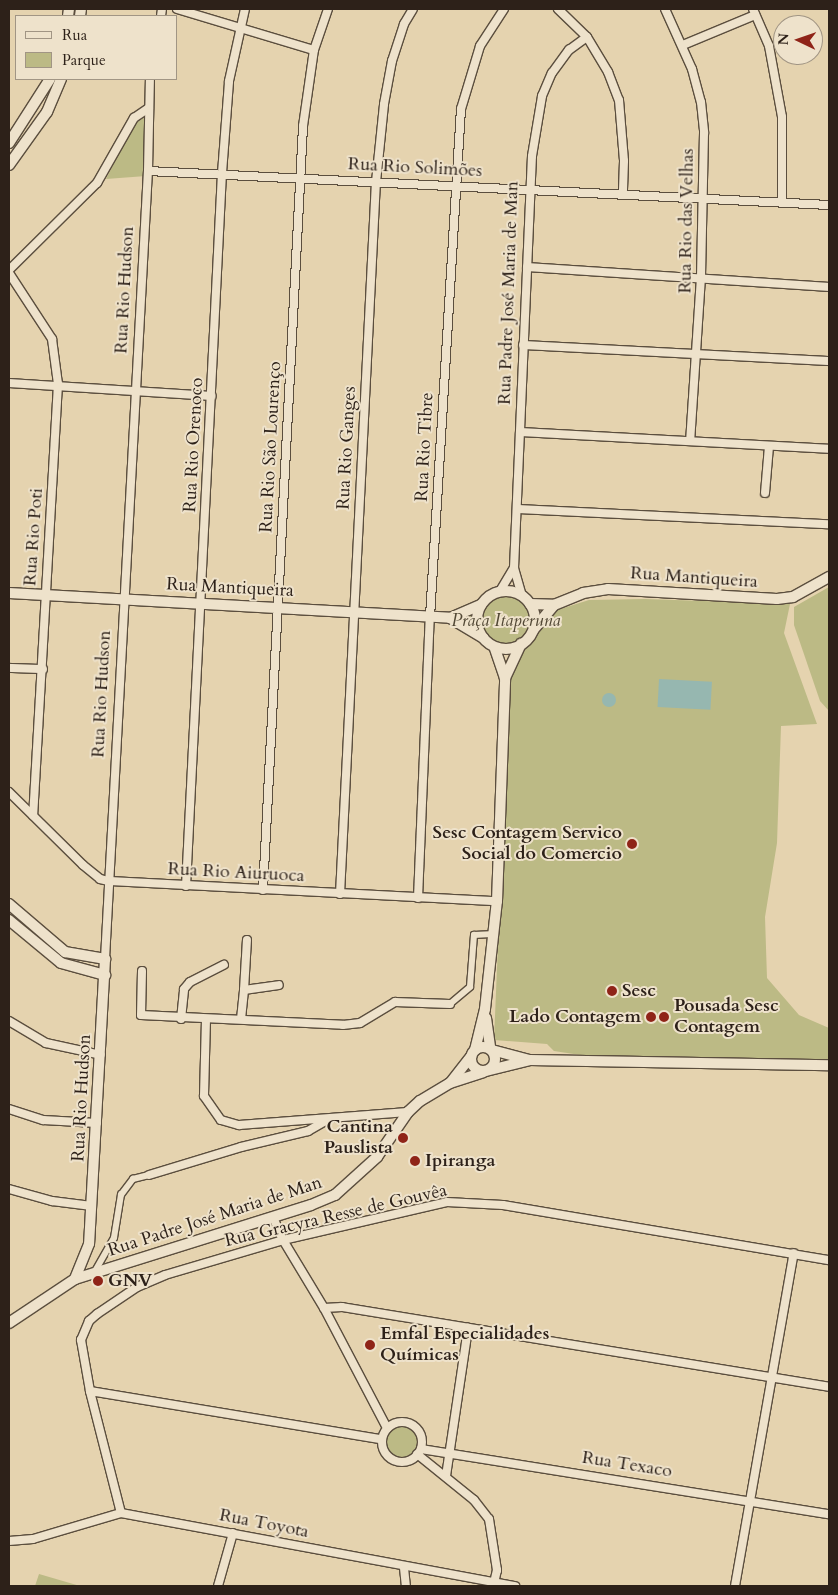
<!DOCTYPE html>
<html>
<head>
<meta charset="utf-8">
<style>
  body { margin:0 }
  #map { position:relative; width:838px; height:1595px; overflow:hidden; background:#e5d3af; font-family:Cardo,serif }
  div>[style] { position:absolute }
  [style*='--x'] { left:calc(var(--x)*1px); top:calc(var(--y)*1px); width:calc(var(--w)*1px); rotate:calc(var(--a)*1deg) }
  .green>* { inset:0; background:#bcba85 }
  .round { border-radius:50% }
  .water>* { inset:0; background:#96b7b0; transform-origin:0 0 }
  .roads { filter:drop-shadow(1px 0 #5b4e3e) drop-shadow(-1px 0 #5b4e3e) drop-shadow(0 1px #5b4e3e) drop-shadow(0 -1px #5b4e3e) }
  .pedestrian>* { height:5.5px; margin:-2.75px; padding:0 2.75px; transform-origin:2.75px; border-radius:2.75px; background:#eee2cb }
  .minor>* { height:8px; margin:-4px; padding:0 4px; transform-origin:4px; border-radius:4px; background:#eee2cb }
  .minor>.ring { margin:-4px; padding:0; box-sizing:content-box; background:none; border:8px solid #eee2cb; border-radius:50% }
  .tertiary>* { height:10px; margin:-5px; padding:0 5px; transform-origin:5px; border-radius:5px; background:#eee2cb }
  .tertiary>.ring { margin:-5px; padding:0; box-sizing:content-box; background:none; border:10px solid #eee2cb; border-radius:50% }
  .dots>* { width:14px; height:14px; translate:-50% -50%; box-sizing:border-box; border:2px solid #eee2cb; border-radius:50% }
  span { translate:-50% -50%; white-space:nowrap; text-align:center; line-height:1.15; -webkit-text-stroke:4px #eee2cb; paint-order:stroke }
  .street-label { font-size:18px; color:#2d2119 }
  .park-label { font-size:18px; color:#514734; font-style:italic }
  .poi-label { font-size:18px; color:#2d2119; font-weight:700 }
  .right { translate:-100% -50%; text-align:right }
  .left { translate:0 -50%; text-align:left }
  .frame { position:absolute; inset:0; border:10px solid #2d2119; pointer-events:none }
  .legend { position:absolute; left:15px; top:15px; width:162px; height:65px; box-sizing:border-box; background:#eee2cb; border:1px solid #a19584; margin:0; padding:6px 9px; list-style:none; font-size:15px; color:#2d2119 }
  .legend li { display:flex; align-items:center; gap:10px; height:25px }
  .legend b { width:25px; border:1px solid #a19584 }
  .north { position:absolute; left:773px; top:15px; width:50px; height:50px; box-sizing:border-box; background:#eee2cb; border:1px solid #a19584; border-radius:50%; rotate:273deg; font-size:14px; font-weight:700; line-height:20px; text-align:center; color:#2d2119 }
  .north::after { content:''; display:block; margin:auto; width:18px; height:22px; background:#8f2418; clip-path:polygon(50% 0,100% 100%,50% 72%,0 100%) }
</style>
</head>
<body>
<div id="map">
  <div class="green">
    <i style="clip-path:polygon(147px 116px,146px 176px,106px 179px,134px 124px)"></i>
    <i style="clip-path:polygon(829px 587px,829px 711px,820px 701px,794px 625px,794px 607px)"></i>
    <i class="round" style="left:481px;top:596px;width:50px;height:50px"></i>
    <i style="clip-path:polygon(645px 599px,790px 604px,784px 633px,817px 724px,781px 726px,777px 843px,765px 917px,767px 978px,799px 1015px,829px 1028px,829px 1070px,674px 1056px,587px 1056px,554px 1051px,547px 1044px,494px 1040px,509px 681px,522px 648px,554px 611px,589px 600px)"></i>
    <i style="clip-path:polygon(475px 611px,474px 626px,457px 617px)"></i>
    <i class="round" style="left:386px;top:1426px;width:32px;height:32px"></i>
    <i style="clip-path:polygon(39px 1574px,80px 1586px,35px 1586px)"></i>
  </div>
  <div class="water">
    <i style="left:659px;top:679px;width:53px;height:28px;rotate:3deg"></i>
    <i class="round" style="left:602px;top:693px;width:14px;height:14px"></i>
  </div>
  <div class="roads">
    <div class="pedestrian">
      <i style="--x:450;--y:1004;--w:26;--a:-40"></i>
      <i style="--x:470;--y:987;--w:52;--a:-85.6"></i>
      <i style="--x:474;--y:935;--w:21;--a:-3"></i>
      <i style="--x:94;--y:1273;--w:40;--a:-60.3"></i>
      <i style="--x:114;--y:1238;--w:44;--a:-80.8"></i>
      <i style="--x:121;--y:1195;--w:20;--a:-53"></i>
      <i style="--x:133;--y:1179;--w:16;--a:-14"></i>
    </div>
    <div class="minor">
      <i style="--x:177;--y:9;--w:143;--a:16.7"></i>
      <i style="--x:558;--y:9;--w:40;--a:44"></i>
      <i style="--x:587;--y:37;--w:41;--a:59"></i>
      <i style="--x:608;--y:72;--w:30;--a:69"></i>
      <i style="--x:619;--y:100;--w:61;--a:85.3"></i>
      <i style="--x:624;--y:161;--w:34;--a:92"></i>
      <i style="--x:665;--y:9;--w:66;--a:65.8"></i>
      <i style="--x:692;--y:69;--w:34;--a:75"></i>
      <i style="--x:701;--y:102;--w:31;--a:84"></i>
      <i style="--x:704;--y:133;--w:144;--a:91.2"></i>
      <i style="--x:701;--y:277;--w:164;--a:93.8"></i>
      <i style="--x:753;--y:9;--w:40;--a:66.6"></i>
      <i style="--x:769;--y:46;--w:72;--a:79.6"></i>
      <i style="--x:782;--y:117;--w:84;--a:90"></i>
      <i style="--x:161;--y:16;--w:7;--a:-82"></i>
      <i style="--x:683;--y:45;--w:78;--a:-22.6"></i>
      <i style="--x:148;--y:171;--w:682;--a:2.86"></i>
      <i style="--x:527;--y:267;--w:303;--a:3.8"></i>
      <i style="--x:9;--y:270;--w:124;--a:-44.7"></i>
      <i style="--x:97;--y:183;--w:75;--a:-60.4"></i>
      <i style="--x:134;--y:118;--w:18;--a:-34"></i>
      <i style="--x:9;--y:273;--w:79;--a:56.9"></i>
      <i style="--x:52;--y:339;--w:45;--a:82.4"></i>
      <i style="--x:58;--y:384;--w:432;--a:93.3"></i>
      <i style="--x:523;--y:345;--w:306;--a:3"></i>
      <i style="--x:9;--y:383;--w:203;--a:3.7"></i>
      <i style="--x:520;--y:432;--w:309;--a:3.1"></i>
      <i style="--x:765;--y:493;--w:47;--a:-85.1"></i>
      <i style="--x:517;--y:509;--w:312;--a:2.8"></i>
      <i style="--x:500;--y:591;--w:27;--a:-59"></i>
      <i style="--x:522;--y:596;--w:29;--a:-106"></i>
      <i style="--x:514;--y:568;--w:412;--a:-87.5"></i>
      <i style="--x:532;--y:156;--w:61;--a:-80.5"></i>
      <i style="--x:542;--y:96;--w:25;--a:-67"></i>
      <i style="--x:552;--y:73;--w:29;--a:-54"></i>
      <i style="--x:569;--y:50;--w:22;--a:-36"></i>
      <i style="--x:9;--y:668;--w:34;--a:2"></i>
      <i style="--x:9;--y:792;--w:104;--a:44.6"></i>
      <i style="--x:83;--y:865;--w:22;--a:39"></i>
      <i style="--x:100;--y:879;--w:9;--a:13"></i>
      <i style="--x:109;--y:881;--w:389;--a:3"></i>
      <i style="--x:186;--y:886;--w:714;--a:-87.11"></i>
      <i style="--x:222;--y:173;--w:92;--a:-85.6"></i>
      <i style="--x:229;--y:81;--w:74;--a:-77.5"></i>
      <i style="--x:263;--y:890;--w:765;--a:-87"></i>
      <i style="--x:303;--y:126;--w:77;--a:-81.8"></i>
      <i style="--x:314;--y:50;--w:43;--a:-71.1"></i>
      <i style="--x:340;--y:894;--w:713;--a:-87.11"></i>
      <i style="--x:376;--y:182;--w:78;--a:-84.1"></i>
      <i style="--x:384;--y:104;--w:44;--a:-79.5"></i>
      <i style="--x:392;--y:61;--w:39;--a:-72"></i>
      <i style="--x:404;--y:24;--w:17;--a:-59"></i>
      <i style="--x:418;--y:898;--w:281;--a:-87.6"></i>
      <i style="--x:430;--y:617;--w:509;--a:-86.51"></i>
      <i style="--x:461;--y:109;--w:66;--a:-73.2"></i>
      <i style="--x:480;--y:46;--w:44;--a:-57"></i>
      <i style="--x:105;--y:959;--w:789;--a:-86.88"></i>
      <i style="--x:148;--y:171;--w:92;--a:-88.8"></i>
      <i style="--x:142;--y:971;--w:44;--a:91.3"></i>
      <i style="--x:141;--y:1015;--w:202;--a:2.8"></i>
      <i style="--x:343;--y:1025;--w:17;--a:-7"></i>
      <i style="--x:360;--y:1023;--w:41;--a:-31"></i>
      <i style="--x:395;--y:1002;--w:55;--a:2.1"></i>
      <i style="--x:244;--y:990;--w:50;--a:-86.6"></i>
      <i style="--x:181;--y:1019;--w:30;--a:-84"></i>
      <i style="--x:184;--y:989;--w:9;--a:-49"></i>
      <i style="--x:190;--y:982;--w:38;--a:-27"></i>
      <i style="--x:206;--y:1019;--w:77;--a:91.5"></i>
      <i style="--x:204;--y:1096;--w:29;--a:55"></i>
      <i style="--x:221;--y:1120;--w:19;--a:16"></i>
      <i style="--x:239;--y:1125;--w:169;--a:-4.4"></i>
      <i style="--x:241;--y:1019;--w:29;--a:-84"></i>
      <i style="--x:244;--y:990;--w:35;--a:-8"></i>
      <i style="--x:9;--y:1021;--w:43;--a:30.7"></i>
      <i style="--x:46;--y:1043;--w:56;--a:12.3"></i>
      <i style="--x:9;--y:1109;--w:36;--a:18"></i>
      <i style="--x:43;--y:1120;--w:54;--a:3.2"></i>
      <i style="--x:149;--y:1175;--w:96;--a:-16.9"></i>
      <i style="--x:241;--y:1147;--w:69;--a:-13.4"></i>
      <i style="--x:308;--y:1131;--w:20;--a:-30"></i>
      <i style="--x:9;--y:1189;--w:45;--a:15.6"></i>
      <i style="--x:52;--y:1201;--w:40;--a:7.1"></i>
      <i style="--x:273;--y:1217;--w:25;--a:67"></i>
      <i style="--x:283;--y:1240;--w:79;--a:58.9"></i>
      <i style="--x:324;--y:1308;--w:136;--a:62.3"></i>
      <i style="--x:324;--y:1308;--w:18;--a:-3"></i>
      <i style="--x:342;--y:1307;--w:494;--a:9.3"></i>
      <i style="--x:90;--y:1391;--w:295;--a:9.4"></i>
      <i class="ring" style="left:382px;top:1422px;width:32px;height:32px"></i>
      <i style="--x:421;--y:1449;--w:413;--a:9.1"></i>
      <i style="--x:417;--y:1454;--w:73;--a:38.9"></i>
      <i style="--x:474;--y:1500;--w:24;--a:52"></i>
      <i style="--x:489;--y:1519;--w:52;--a:81.1"></i>
      <i style="--x:497;--y:1570;--w:13;--a:103"></i>
      <i style="--x:446;--y:1476;--w:150;--a:-81.5"></i>
      <i style="--x:121;--y:1513;--w:126;--a:-104.3"></i>
      <i style="--x:90;--y:1391;--w:52;--a:-100"></i>
      <i style="--x:81;--y:1340;--w:21;--a:-67"></i>
      <i style="--x:89;--y:1321;--w:11;--a:-41"></i>
      <i style="--x:97;--y:1314;--w:48;--a:-34"></i>
      <i style="--x:137;--y:1287;--w:30;--a:-23"></i>
      <i style="--x:165;--y:1275;--w:123;--a:-16.5"></i>
      <i style="--x:283;--y:1240;--w:168;--a:-13"></i>
      <i style="--x:447;--y:1202;--w:56;--a:3.1"></i>
      <i style="--x:503;--y:1205;--w:331;--a:9.6"></i>
      <i style="--x:9;--y:1541;--w:24;--a:-5"></i>
      <i style="--x:33;--y:1539;--w:92;--a:-16.5"></i>
      <i style="--x:121;--y:1513;--w:401;--a:10.5"></i>
      <i style="--x:404;--y:1568;--w:18;--a:84"></i>
      <i style="--x:218;--y:1586;--w:55;--a:-74.2"></i>
      <i style="--x:735;--y:1586;--w:338;--a:-80"></i>
    </div>
    <div class="tertiary">
      <i style="--x:68;--y:16;--w:7;--a:-82"></i>
      <i style="--x:80;--y:16;--w:7;--a:-82"></i>
      <i style="--x:9;--y:143;--w:76;--a:-57.4"></i>
      <i style="--x:9;--y:165;--w:65;--a:-54.4"></i>
      <i style="--x:47;--y:112;--w:36;--a:-67"></i>
      <i class="ring" style="left:477px;top:591px;width:48px;height:48px"></i>
      <i style="--x:9;--y:593;--w:442;--a:3.2"></i>
      <i style="--x:450;--y:618;--w:34;--a:-23"></i>
      <i style="--x:530;--y:604;--w:24;--a:2"></i>
      <i style="--x:450;--y:618;--w:39;--a:31"></i>
      <i style="--x:534;--y:629;--w:31;--a:-50"></i>
      <i style="--x:554;--y:605;--w:31;--a:-22"></i>
      <i style="--x:583;--y:593;--w:25;--a:-9"></i>
      <i style="--x:608;--y:589;--w:169;--a:3.4"></i>
      <i style="--x:777;--y:599;--w:16;--a:-7"></i>
      <i style="--x:793;--y:597;--w:41;--a:-29.1"></i>
      <i style="--x:505;--y:678;--w:38;--a:-65"></i>
      <i style="--x:9;--y:904;--w:74;--a:40.6"></i>
      <i style="--x:65;--y:952;--w:41;--a:9.9"></i>
      <i style="--x:105;--y:959;--w:285;--a:93.2"></i>
      <i style="--x:89;--y:1244;--w:38;--a:112"></i>
      <i style="--x:9;--y:920;--w:67;--a:39.6"></i>
      <i style="--x:61;--y:963;--w:46;--a:15.3"></i>
      <i style="--x:486;--y:1018;--w:30;--a:82"></i>
      <i class="ring" style="left:471px;top:1047px;width:14px;height:14px"></i>
      <i style="--x:475;--y:1050;--w:42;--a:-76.3"></i>
      <i style="--x:485;--y:1009;--w:109;--a:-83.7"></i>
      <i style="--x:497;--y:901;--w:223;--a:-87.9"></i>
      <i style="--x:505;--y:678;--w:31;--a:-109"></i>
      <i style="--x:492;--y:1050;--w:38;--a:15"></i>
      <i style="--x:486;--y:1071;--w:45;--a:-14"></i>
      <i style="--x:530;--y:1060;--w:299;--a:1"></i>
      <i style="--x:451;--y:1082;--w:33;--a:-52"></i>
      <i style="--x:9;--y:1323;--w:79;--a:-33.7"></i>
      <i style="--x:75;--y:1279;--w:247;--a:-17.4"></i>
      <i style="--x:311;--y:1205;--w:26;--a:-23"></i>
      <i style="--x:335;--y:1195;--w:57;--a:-42.1"></i>
      <i style="--x:377;--y:1157;--w:55;--a:-55.4"></i>
      <i style="--x:408;--y:1112;--w:16;--a:-43"></i>
      <i style="--x:420;--y:1101;--w:35;--a:-31"></i>
      <i style="--x:450;--y:1083;--w:35;--a:-18"></i>
    </div>
  </div>
  <div class="dots">
    <i style="left:632px;top:844px;background:#8f2418"></i>
    <i style="left:612px;top:991px;background:#8f2418"></i>
    <i style="left:651px;top:1017px;background:#8f2418"></i>
    <i style="left:664px;top:1017px;background:#8f2418"></i>
    <i style="left:403px;top:1138px;background:#8f2418"></i>
    <i style="left:415px;top:1161px;background:#8f2418"></i>
    <i style="left:98px;top:1281px;background:#8f2418"></i>
    <i style="left:370px;top:1345px;background:#8f2418"></i>
  </div>
  <div class="street-label">
    <span style="left:415px;top:168px;rotate:3deg">Rua Rio Solimões</span>
    <span style="left:687px;top:221px;rotate:-89deg">Rua Rio das Velhas</span>
    <span style="left:125px;top:290px;rotate:-87deg">Rua Rio Hudson</span>
    <span style="left:509px;top:293px;rotate:-88deg">Rua Padre José Maria de Man</span>
    <span style="left:194px;top:445px;rotate:-87deg">Rua Rio Orenoco</span>
    <span style="left:271px;top:447px;rotate:-87deg">Rua Rio São Lourenço</span>
    <span style="left:425px;top:447px;rotate:-87deg">Rua Rio Tibre</span>
    <span style="left:347px;top:448px;rotate:-87deg">Rua Rio Ganges</span>
    <span style="left:34px;top:537px;rotate:-86deg">Rua Rio Poti</span>
    <span style="left:694px;top:578px;rotate:4deg">Rua Mantiqueira</span>
    <span style="left:230px;top:588px;rotate:3deg">Rua Mantiqueira</span>
    <span style="left:102px;top:694px;rotate:-87deg">Rua Rio Hudson</span>
    <span style="left:236px;top:873px;rotate:3deg">Rua Rio Aiuruoca</span>
    <span style="left:82px;top:1098px;rotate:-87deg">Rua Rio Hudson</span>
    <span style="left:336px;top:1216px;rotate:-13deg">Rua Gracyra Resse de Gouvêa</span>
    <span style="left:215px;top:1217px;rotate:-18deg">Rua Padre José Maria de Man</span>
    <span style="left:627px;top:1465px;rotate:9deg">Rua Texaco</span>
    <span style="left:264px;top:1524px;rotate:11deg">Rua Toyota</span>
  </div>
  <div class="park-label">
    <span style="left:506px;top:621px">Praça Itaperuna</span>
  </div>
  <div class="poi-label">
    <span class="right" style="left:622px;top:844px">Sesc Contagem Servico<br>Social do Comercio</span>
    <span class="left" style="left:622px;top:991px">Sesc</span>
    <span class="left" style="left:674px;top:1017px">Pousada Sesc<br>Contagem</span>
    <span class="right" style="left:641px;top:1017px">Lado Contagem</span>
    <span class="right" style="left:393px;top:1138px">Cantina<br>Pauslista</span>
    <span class="left" style="left:425px;top:1161px">Ipiranga</span>
    <span class="left" style="left:108px;top:1281px">GNV</span>
    <span class="left" style="left:380px;top:1345px">Emfal Especialidades<br>Químicas</span>
  </div>
  <div class="frame"></div>
  <ul class="legend">
  <li><b style="height:6px;background:#eee2cb"></b>Rua</li>
  <li><b style="height:14px;background:#bcba85"></b>Parque</li>
  </ul>
  <div class="north">N</div>
</div>
</body>
</html>
